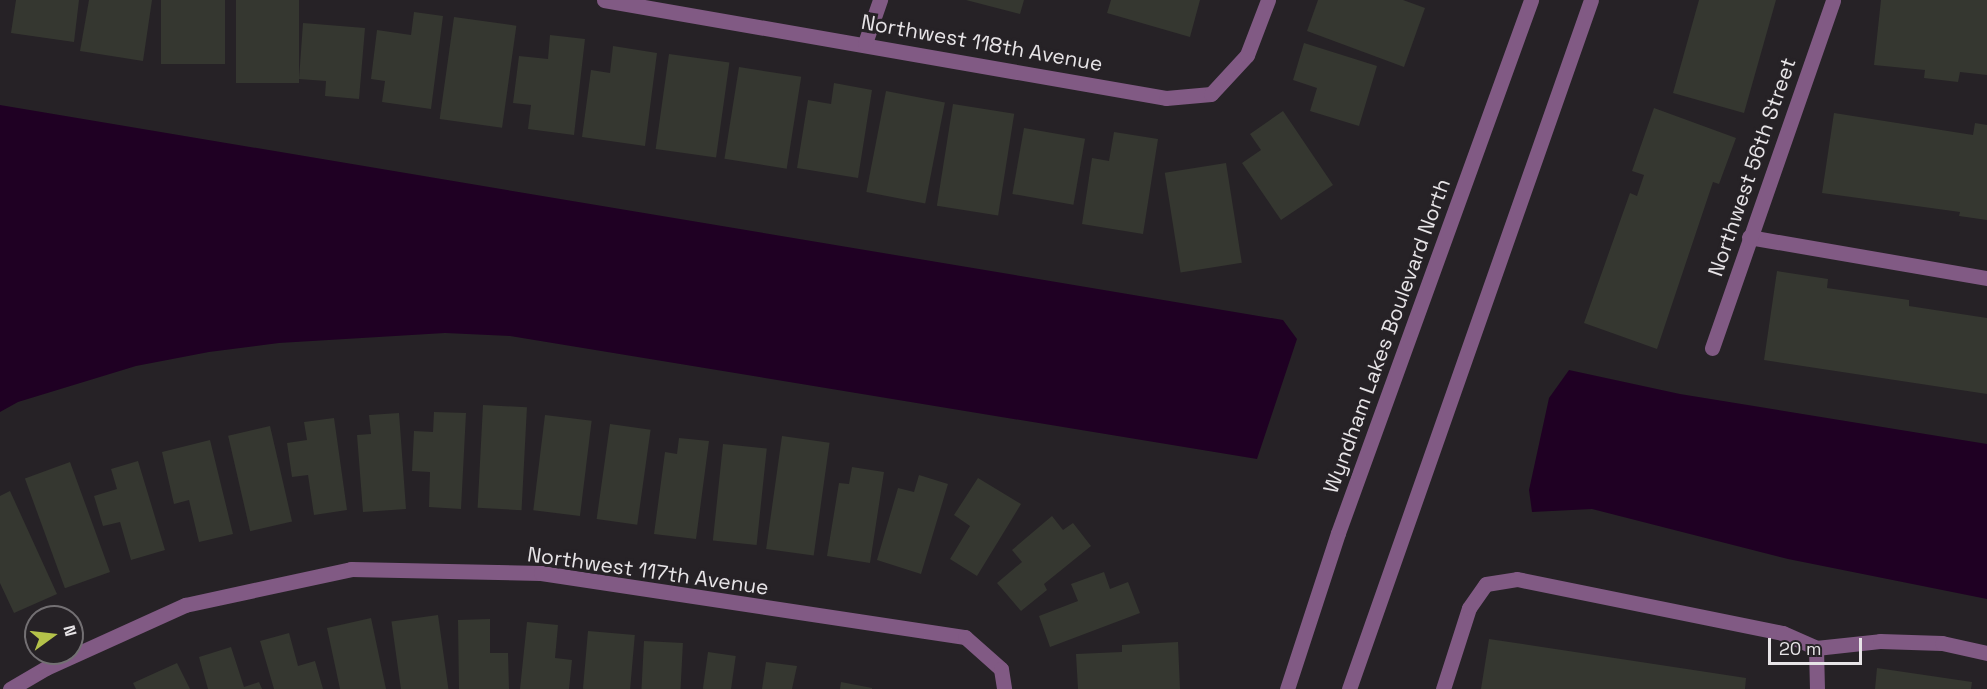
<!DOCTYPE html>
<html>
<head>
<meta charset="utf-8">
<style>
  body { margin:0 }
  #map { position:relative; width:1987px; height:689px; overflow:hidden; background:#262226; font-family:"Space Grotesk",sans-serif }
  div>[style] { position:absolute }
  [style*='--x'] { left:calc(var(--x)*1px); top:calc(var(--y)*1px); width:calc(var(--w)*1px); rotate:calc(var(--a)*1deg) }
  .water>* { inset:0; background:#1f0023 }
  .building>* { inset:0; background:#353730; transform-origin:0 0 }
  .minor>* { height:15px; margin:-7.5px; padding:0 7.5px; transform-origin:7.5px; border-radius:7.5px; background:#815a84 }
  .tertiary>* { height:15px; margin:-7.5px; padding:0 7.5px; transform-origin:7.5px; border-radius:7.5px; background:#815a84 }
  span { translate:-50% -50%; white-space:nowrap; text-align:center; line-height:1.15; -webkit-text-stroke:6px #262226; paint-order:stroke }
  .street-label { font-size:21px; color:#e7e4e7 }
  .north { position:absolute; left:24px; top:605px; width:60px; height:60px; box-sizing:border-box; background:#262226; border:2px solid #737073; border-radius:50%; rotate:75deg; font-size:16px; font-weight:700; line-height:24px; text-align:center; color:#e7e4e7 }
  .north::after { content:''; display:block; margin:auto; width:21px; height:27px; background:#b4c24a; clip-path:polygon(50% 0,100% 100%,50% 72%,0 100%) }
  .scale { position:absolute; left:1768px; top:638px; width:94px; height:27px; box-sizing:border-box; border:3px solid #e7e4e7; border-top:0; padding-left:8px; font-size:18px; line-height:21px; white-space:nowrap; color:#e7e4e7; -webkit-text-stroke:4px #262226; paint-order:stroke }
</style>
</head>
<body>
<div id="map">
  <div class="water">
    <i style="clip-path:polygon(0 105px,1283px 320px,1297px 339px,1257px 459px,510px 336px,445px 333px,279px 343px,209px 352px,136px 366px,18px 402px,0 412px)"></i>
    <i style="clip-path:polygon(1569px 370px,1680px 394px,1987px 444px,1987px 599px,1788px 559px,1592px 509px,1532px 512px,1529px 490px,1549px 398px)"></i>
  </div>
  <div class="building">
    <i style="clip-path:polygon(16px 0,79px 0,74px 42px,11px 33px)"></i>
    <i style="clip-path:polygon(89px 0,152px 0,143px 61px,80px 51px)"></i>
    <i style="left:161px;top:0;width:64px;height:64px"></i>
    <i style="left:236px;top:0;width:63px;height:83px"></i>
    <i style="clip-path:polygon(966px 0,1024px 0,1020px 14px)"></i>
    <i style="clip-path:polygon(1111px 0,1200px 0,1190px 37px,1107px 13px)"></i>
    <i style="clip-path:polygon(1318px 0,1403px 0,1425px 8px,1404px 67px,1307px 31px)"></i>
    <i style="clip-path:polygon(1699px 0,1776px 0,1744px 113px,1673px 93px)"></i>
    <i style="clip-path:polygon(1881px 0,1987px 0,1987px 75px,1960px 72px,1958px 82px,1924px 78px,1925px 70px,1874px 65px)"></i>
    <i style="clip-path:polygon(414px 12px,443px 16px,431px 109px,382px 102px,385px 81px,371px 79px,377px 30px,411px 35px)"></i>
    <i style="left:454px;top:17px;width:63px;height:103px;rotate:8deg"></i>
    <i style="clip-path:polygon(303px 23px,365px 28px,359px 99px,325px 96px,326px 81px,299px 79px)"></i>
    <i style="clip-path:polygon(550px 35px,585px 39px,574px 135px,528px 129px,531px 105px,513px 103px,519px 56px,548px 59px)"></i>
    <i style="clip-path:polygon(1304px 43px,1377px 66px,1359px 126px,1310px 111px,1317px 88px,1293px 80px)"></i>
    <i style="clip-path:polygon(613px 46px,657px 53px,645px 146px,582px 137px,591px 70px,610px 73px)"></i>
    <i style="left:669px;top:54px;width:61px;height:96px;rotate:8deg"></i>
    <i style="left:739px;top:67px;width:63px;height:93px;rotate:9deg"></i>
    <i style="clip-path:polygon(834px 83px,872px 90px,858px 178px,797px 168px,808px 100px,831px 104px)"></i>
    <i style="left:886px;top:91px;width:60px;height:103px;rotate:11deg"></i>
    <i style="left:953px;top:104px;width:62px;height:103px;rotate:9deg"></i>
    <i style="clip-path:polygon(1654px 108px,1736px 138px,1719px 184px,1713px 182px,1657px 349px,1584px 323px,1630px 193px,1637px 196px,1644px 175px,1632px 171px)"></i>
    <i style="clip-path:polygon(1283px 111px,1333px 185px,1281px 220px,1242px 163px,1261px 150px,1250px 134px)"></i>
    <i style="clip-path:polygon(1834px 113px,1973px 135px,1975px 123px,1987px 125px,1987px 220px,1959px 216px,1960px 212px,1822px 193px)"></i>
    <i style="left:1024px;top:128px;width:62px;height:67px;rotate:10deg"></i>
    <i style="clip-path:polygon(1114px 132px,1158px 139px,1143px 234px,1082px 224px,1092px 158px,1109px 161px)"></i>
    <i style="left:1226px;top:163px;width:101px;height:62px;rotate:81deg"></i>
    <i style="clip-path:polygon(1777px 271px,1828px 279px,1827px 288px,1909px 300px,1909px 306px,1987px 318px,1987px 394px,1764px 360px)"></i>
    <i style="left:483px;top:405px;width:44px;height:103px;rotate:3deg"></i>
    <i style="clip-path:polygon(434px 412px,466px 413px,461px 509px,429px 507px,430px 472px,412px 471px,414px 431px,433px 432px)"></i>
    <i style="clip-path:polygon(399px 413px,406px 509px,363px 512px,357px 435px,371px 434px,369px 415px)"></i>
    <i style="left:545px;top:415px;width:47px;height:96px;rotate:7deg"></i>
    <i style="clip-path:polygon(334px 418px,347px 510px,314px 515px,308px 475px,292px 477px,287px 443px,307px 440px,304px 422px)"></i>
    <i style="left:610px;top:424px;width:41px;height:96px;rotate:8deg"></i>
    <i style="left:270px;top:426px;width:98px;height:43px;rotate:77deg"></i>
    <i style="left:782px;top:436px;width:48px;height:114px;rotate:8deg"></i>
    <i style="clip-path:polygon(679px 438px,709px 441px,696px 539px,654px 534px,665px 452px,677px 454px)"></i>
    <i style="clip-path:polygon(210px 440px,233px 534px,199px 542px,189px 500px,174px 504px,162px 452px)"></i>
    <i style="left:723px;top:444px;width:44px;height:97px;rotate:6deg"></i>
    <i style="clip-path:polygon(138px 461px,165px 550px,131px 560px,120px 522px,103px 526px,94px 496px,117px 489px,111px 469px)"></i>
    <i style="left:70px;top:462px;width:117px;height:48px;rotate:70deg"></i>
    <i style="clip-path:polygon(852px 467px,884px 472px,870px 563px,827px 556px,839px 483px,849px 484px)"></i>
    <i style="clip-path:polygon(919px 475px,948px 484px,921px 574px,877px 560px,898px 488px,914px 492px)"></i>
    <i style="clip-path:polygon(978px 478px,1021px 504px,977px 576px,950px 559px,970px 526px,954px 515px)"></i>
    <i style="clip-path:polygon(10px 491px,57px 594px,14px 613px,0 583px,0 496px)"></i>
    <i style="clip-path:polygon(1052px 516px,1063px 530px,1073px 523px,1091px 546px,1044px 584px,1047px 590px,1021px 611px,997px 583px,1022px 562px,1012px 550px)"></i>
    <i style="clip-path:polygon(1104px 572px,1110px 589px,1128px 582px,1140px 613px,1050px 647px,1039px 616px,1078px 601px,1071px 584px)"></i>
    <i style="left:438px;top:615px;width:75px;height:47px;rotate:82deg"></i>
    <i style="clip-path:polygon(371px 618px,386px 689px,340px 689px,327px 628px)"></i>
    <i style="clip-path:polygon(490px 619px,490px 653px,508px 653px,509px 689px,459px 689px,458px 620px)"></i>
    <i style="clip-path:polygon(527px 622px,558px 625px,555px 658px,572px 660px,569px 689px,520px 689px)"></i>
    <i style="left:588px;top:631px;width:47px;height:58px;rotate:5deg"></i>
    <i style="clip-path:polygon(289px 633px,298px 666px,315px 661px,323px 689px,274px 689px,260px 641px)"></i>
    <i style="clip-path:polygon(1489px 639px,1746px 678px,1745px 689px,1481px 689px)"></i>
    <i style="left:644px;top:641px;width:39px;height:48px;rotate:3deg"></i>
    <i style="clip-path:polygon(1178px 642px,1180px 689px,1078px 689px,1076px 654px,1122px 652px,1122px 645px)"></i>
    <i style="clip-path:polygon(231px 647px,244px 687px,259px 682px,262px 689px,208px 689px,199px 657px)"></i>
    <i style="left:708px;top:652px;width:28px;height:37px;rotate:8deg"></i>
    <i style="clip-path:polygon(766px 662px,797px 666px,792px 689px,762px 689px)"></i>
    <i style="clip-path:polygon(177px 663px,190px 689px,136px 689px,133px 683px)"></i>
    <i style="clip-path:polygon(1877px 668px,1972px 682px,1971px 689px,1875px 689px)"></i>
    <i style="clip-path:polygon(841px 682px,872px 688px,872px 689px,840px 689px)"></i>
  </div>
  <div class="minor">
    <i style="--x:604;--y:0;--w:570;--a:9.89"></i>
    <i style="--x:1166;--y:98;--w:45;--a:-5.1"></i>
    <i style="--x:1211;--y:94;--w:53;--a:-47.3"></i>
    <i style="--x:1247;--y:55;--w:59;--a:-69.1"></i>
    <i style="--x:865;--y:43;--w:46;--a:-70.8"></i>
    <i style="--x:1749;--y:237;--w:242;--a:9.8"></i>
    <i style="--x:1712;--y:348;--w:368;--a:-70.8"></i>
    <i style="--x:1816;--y:648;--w:41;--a:88.6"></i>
    <i style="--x:10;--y:689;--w:42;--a:-30.3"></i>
    <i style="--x:46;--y:668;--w:153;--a:-24.4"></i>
    <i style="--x:185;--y:605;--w:170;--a:-12.2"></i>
    <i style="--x:351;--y:569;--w:190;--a:1.2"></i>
    <i style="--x:541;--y:573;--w:429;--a:8.6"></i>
    <i style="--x:965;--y:637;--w:48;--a:41.6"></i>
    <i style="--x:1001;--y:669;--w:20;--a:81"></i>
    <i style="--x:1443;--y:689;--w:85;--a:-72.2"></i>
    <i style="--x:1469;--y:608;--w:29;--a:-55"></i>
    <i style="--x:1486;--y:584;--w:31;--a:-9"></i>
    <i style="--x:1517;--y:579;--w:271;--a:11.5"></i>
    <i style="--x:1783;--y:633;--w:36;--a:24"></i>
    <i style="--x:1816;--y:648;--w:64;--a:-6.2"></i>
    <i style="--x:1880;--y:641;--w:62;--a:1.8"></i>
    <i style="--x:1942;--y:643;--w:46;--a:12.5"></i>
  </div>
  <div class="tertiary">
    <i style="--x:1287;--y:689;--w:164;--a:-71.9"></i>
    <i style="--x:1338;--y:533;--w:567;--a:-70.09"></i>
    <i style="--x:1349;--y:689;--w:730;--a:-70.65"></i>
  </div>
  <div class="street-label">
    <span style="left:982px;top:43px;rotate:10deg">Northwest 118th Avenue</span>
    <span style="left:1752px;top:167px;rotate:-71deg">Northwest 56th Street</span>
    <span style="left:1387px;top:336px;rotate:-70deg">Wyndham Lakes Boulevard North</span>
    <span style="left:648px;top:571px;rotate:8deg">Northwest 117th Avenue</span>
  </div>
  <div class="north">N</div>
  <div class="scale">20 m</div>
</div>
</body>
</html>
